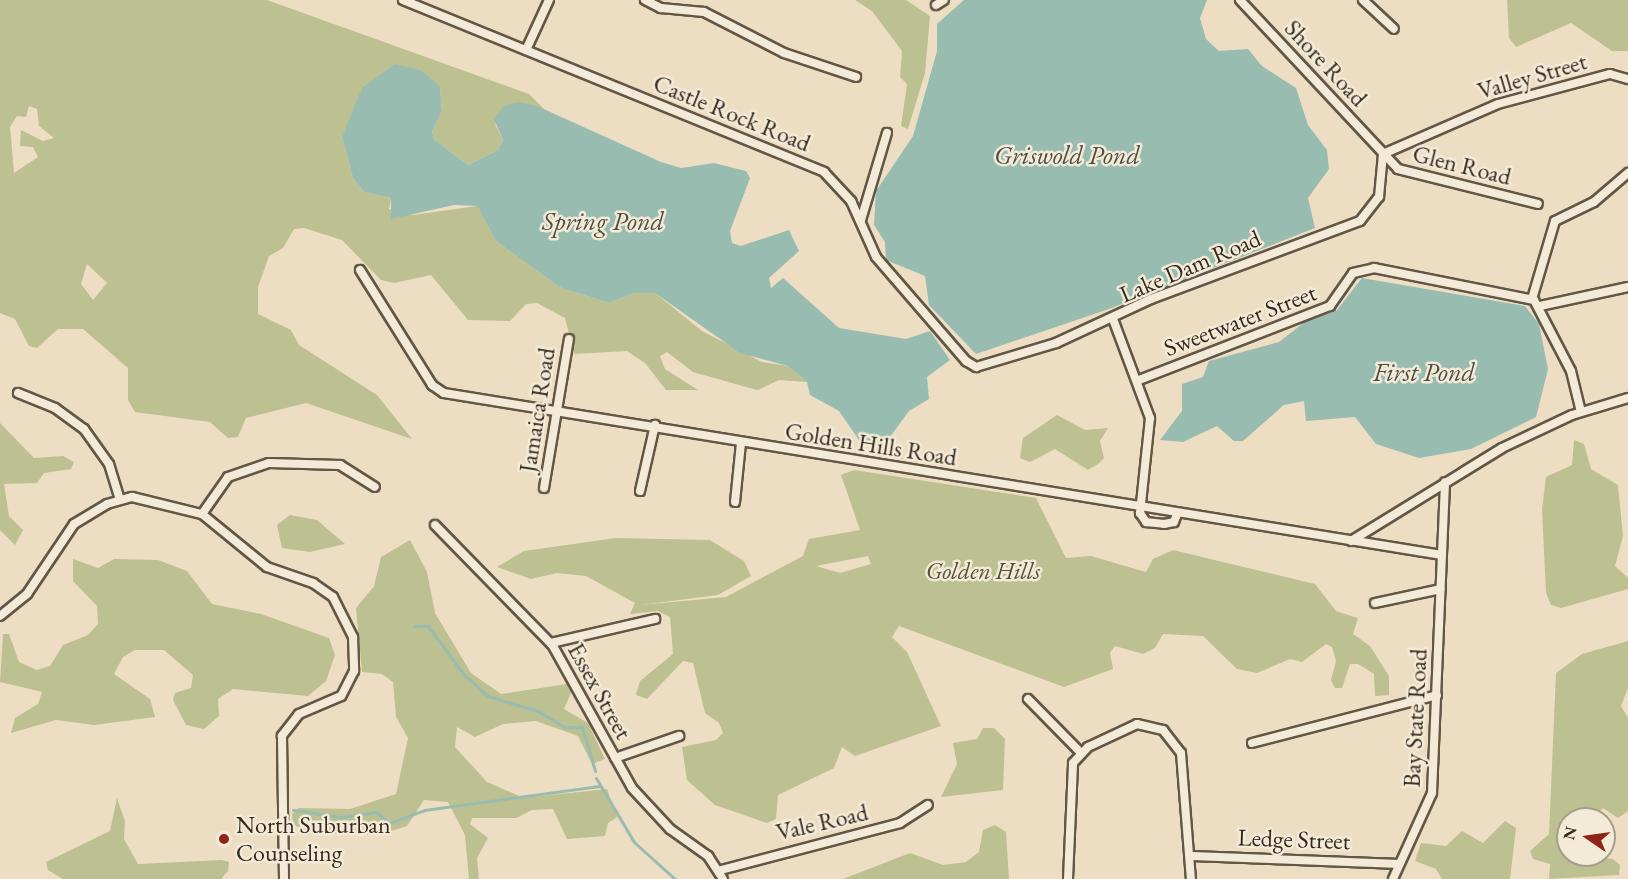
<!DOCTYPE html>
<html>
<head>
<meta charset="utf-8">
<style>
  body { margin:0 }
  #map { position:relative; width:1628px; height:879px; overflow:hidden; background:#eddec3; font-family:"EB Garamond",serif }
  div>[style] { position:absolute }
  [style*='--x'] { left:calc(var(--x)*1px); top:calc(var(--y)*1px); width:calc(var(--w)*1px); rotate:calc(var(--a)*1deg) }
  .green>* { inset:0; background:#bdc090 }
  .water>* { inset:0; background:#99bcb0 }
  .stream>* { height:3px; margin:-1.5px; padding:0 1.5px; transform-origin:1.5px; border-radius:1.5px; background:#99bcb0 }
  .roads { filter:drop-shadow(2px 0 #625646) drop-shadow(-2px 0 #625646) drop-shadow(0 2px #625646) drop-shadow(0 -2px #625646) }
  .street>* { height:8px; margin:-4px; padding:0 4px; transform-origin:4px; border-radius:4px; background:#f3ead8 }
  .dots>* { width:16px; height:16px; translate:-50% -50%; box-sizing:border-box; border:3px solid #f3ead8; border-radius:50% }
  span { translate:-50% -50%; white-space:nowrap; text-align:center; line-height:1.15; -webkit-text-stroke:5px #f3ead8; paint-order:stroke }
  .street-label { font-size:24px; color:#34291c }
  .park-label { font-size:24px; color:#564f39; font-style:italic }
  .poi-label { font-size:24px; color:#34291c }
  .left { translate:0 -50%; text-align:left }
  .water-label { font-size:26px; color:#4d4e41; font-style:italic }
  .north { position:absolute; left:1556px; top:807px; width:60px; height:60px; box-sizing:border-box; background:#f3ead8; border:2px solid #a79d8d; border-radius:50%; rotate:283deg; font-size:16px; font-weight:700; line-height:24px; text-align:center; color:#34291c }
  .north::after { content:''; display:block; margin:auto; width:21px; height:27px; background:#8f2418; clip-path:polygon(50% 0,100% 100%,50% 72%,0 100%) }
</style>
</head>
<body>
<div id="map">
  <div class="green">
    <i style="clip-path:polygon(evenodd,0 0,267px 0,529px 94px,545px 110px,537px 106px,495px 124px,503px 140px,498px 150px,468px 165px,435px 140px,432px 132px,442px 111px,440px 86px,394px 64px,369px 83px,342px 137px,353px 178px,364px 192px,391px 198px,389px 209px,413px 215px,477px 206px,496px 241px,559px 287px,609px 303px,634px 293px,655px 293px,702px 331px,762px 362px,788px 366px,807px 382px,779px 380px,758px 390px,746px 387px,693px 372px,667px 352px,660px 356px,665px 369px,698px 390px,666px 390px,645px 363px,627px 351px,574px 354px,565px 318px,537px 303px,526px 304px,510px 321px,468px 320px,431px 275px,394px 283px,381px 280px,342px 240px,304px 228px,294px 229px,283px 248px,269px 256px,258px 287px,258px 314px,291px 330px,299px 345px,377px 395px,412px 439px,306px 403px,246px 418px,238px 437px,228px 438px,210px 422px,135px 412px,128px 400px,128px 368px,83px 329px,58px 329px,37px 348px,29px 346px,15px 319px,0 313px,0 0,29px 106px,37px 109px,39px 126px,54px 138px,43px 141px,21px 130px,20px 146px,33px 147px,38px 157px,14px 173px,10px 127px,17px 116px,26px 117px,29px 106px,0 0,87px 264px,107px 283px,93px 300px,81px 284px,87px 264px)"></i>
    <i style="clip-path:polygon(855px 0,906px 0,930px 16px,925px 73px,908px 129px,901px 126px,907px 84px,900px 77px,902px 51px,872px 11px)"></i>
    <i style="clip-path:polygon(1507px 0,1628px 0,1628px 51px,1612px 51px,1571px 23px,1516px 47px,1509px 38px)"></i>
    <i style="clip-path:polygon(1057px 415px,1085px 430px,1108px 428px,1100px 441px,1104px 458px,1098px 464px,1088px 470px,1055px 449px,1030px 462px,1020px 458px,1023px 438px)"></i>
    <i style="clip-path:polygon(0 423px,34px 458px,63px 456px,74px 462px,71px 469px,44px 473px,37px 483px,4px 484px,9px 516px,23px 530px,15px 545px,0 530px)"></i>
    <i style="clip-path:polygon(1574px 440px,1584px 444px,1591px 469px,1618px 485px,1623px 536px,1615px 566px,1628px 578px,1628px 589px,1561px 608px,1551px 605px,1546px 593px,1542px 509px,1546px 477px,1572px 465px)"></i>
    <i style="clip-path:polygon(evenodd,854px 470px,1036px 498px,1066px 558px,1091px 556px,1146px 572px,1153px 559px,1173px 550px,1315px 584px,1336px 611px,1358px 618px,1353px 634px,1370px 646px,1389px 676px,1389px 695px,1375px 696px,1374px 674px,1358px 664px,1350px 664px,1342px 688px,1335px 688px,1331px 680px,1336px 661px,1332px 647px,1326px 644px,1302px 662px,1290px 659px,1257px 673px,1237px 669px,1203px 636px,1163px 634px,1155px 648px,1143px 654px,1115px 646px,1110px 653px,1113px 669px,1064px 687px,899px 626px,892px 637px,907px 652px,941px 726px,855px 756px,842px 747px,834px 768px,778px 795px,776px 819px,767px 823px,715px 805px,687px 780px,682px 747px,716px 740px,723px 733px,719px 723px,705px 713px,693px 663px,683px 661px,647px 699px,636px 695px,640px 681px,673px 654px,670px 617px,658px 611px,630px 614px,635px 603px,586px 576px,557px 573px,531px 579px,497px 567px,524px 551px,616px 538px,710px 540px,744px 561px,751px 576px,718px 595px,640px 605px,726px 597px,803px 556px,809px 539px,860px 530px,841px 475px,854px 470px,868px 556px,871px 564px,840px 573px,816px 566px,868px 556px)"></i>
    <i style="clip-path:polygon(290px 515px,317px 520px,345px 544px,310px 552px,282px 548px,277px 525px)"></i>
    <i style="clip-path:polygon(410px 540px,427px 572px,435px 613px,471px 673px,501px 694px,567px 684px,571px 693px,564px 709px,588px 723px,605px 759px,592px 764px,578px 736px,536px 721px,503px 724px,475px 737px,457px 727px,455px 747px,487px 782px,524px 798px,607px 789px,617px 817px,608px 823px,605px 836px,567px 839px,553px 809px,532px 810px,516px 818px,472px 818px,470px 824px,488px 838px,477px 858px,479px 879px,469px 879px,465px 835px,448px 802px,424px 800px,407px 826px,379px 835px,308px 833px,293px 824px,292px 814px,299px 808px,350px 809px,396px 794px,408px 738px,396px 717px,393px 682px,382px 674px,362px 672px,356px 608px,374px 586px,381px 557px)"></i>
    <i style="clip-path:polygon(73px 559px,98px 568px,114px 559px,158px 560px,187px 571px,212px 604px,261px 614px,329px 638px,335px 655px,326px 681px,308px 696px,233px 689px,218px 699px,219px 716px,204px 729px,186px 725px,173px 700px,175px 693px,191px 688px,193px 675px,164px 650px,135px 650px,123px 657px,114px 674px,150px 699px,155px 717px,94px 725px,56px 720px,11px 733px,15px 718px,38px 704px,42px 692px,0 682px,3px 634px,9px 634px,19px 662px,37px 670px,50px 666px,63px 645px,88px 635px,98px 624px,97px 606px,73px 581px)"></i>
    <i style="clip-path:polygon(1628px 641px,1628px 688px,1621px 706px,1628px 718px,1628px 811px,1618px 818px,1603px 808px,1592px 819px,1568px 819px,1568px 855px,1613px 859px,1620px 865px,1619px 875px,1549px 879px,1550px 864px,1533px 859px,1530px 851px,1549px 834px,1556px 673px,1582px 654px)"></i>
    <i style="clip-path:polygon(983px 728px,994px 728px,1005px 739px,1003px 790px,941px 797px,957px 764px,953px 743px,977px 739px)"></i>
    <i style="clip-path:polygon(117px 798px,125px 821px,124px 839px,138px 864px,222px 860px,229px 862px,228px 871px,221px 879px,63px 879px,48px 870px,46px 862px,110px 831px)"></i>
    <i style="clip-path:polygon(1505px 821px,1516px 828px,1510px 879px,1442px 879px,1436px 869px,1415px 861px,1421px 843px,1446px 846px,1462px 831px,1483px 843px)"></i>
    <i style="clip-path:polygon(995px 825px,1006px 832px,1009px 879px,843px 879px,910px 853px,943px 865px,966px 862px,979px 852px,983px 830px)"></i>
  </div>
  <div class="water">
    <i style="clip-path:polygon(964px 0,1207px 0,1200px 18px,1206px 39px,1219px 51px,1248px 49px,1262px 66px,1296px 88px,1308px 125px,1327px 150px,1329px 169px,1308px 198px,1315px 228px,1109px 309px,976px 354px,929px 305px,925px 276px,886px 260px,885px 242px,874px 225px,876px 191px,913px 136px,937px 51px,937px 24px)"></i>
    <i style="clip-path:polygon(394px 64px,420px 70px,440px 86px,442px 111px,432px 132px,435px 140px,468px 165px,498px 150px,503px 140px,494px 119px,504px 106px,517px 102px,537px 106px,661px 162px,681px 168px,714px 163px,746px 171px,750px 178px,730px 231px,732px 243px,741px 246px,789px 230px,799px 251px,769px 278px,771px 288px,783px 278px,839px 328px,906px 339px,930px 331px,950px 360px,927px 377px,929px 399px,909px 411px,887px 441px,863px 446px,839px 411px,810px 395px,807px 382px,788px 366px,740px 353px,655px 293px,634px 293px,609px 303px,559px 287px,496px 241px,477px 206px,454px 205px,391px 219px,391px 198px,364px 192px,353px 178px,342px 137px,362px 88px)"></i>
    <i style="clip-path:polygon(1362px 278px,1525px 306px,1539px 324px,1548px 369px,1536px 417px,1471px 449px,1419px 458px,1376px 444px,1355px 417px,1306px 421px,1304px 401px,1284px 405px,1243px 441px,1234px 441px,1217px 426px,1183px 442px,1160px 440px,1182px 411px,1182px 384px,1203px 377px,1209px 361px,1279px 342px,1306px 321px,1337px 310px)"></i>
  </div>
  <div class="stream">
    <i style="--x:414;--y:626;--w:14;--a:0"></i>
    <i style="--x:428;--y:626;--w:62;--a:53.5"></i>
    <i style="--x:465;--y:676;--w:30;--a:41"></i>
    <i style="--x:488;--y:696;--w:52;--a:16.7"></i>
    <i style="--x:538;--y:711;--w:31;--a:31"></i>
    <i style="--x:565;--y:727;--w:17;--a:0"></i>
    <i style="--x:582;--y:727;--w:46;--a:73.5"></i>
    <i style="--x:596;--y:778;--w:74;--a:59.3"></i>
    <i style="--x:634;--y:842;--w:55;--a:42.1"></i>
    <i style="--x:293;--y:810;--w:48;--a:8.5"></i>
    <i style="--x:340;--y:817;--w:36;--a:-8"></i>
    <i style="--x:376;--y:812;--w:17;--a:40"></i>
    <i style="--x:389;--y:823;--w:37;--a:-20"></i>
    <i style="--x:424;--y:810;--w:177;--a:-7.8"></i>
  </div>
  <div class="roads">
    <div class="street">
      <i style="--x:403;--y:0;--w:455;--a:22.2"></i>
      <i style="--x:824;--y:172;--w:40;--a:47"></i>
      <i style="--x:851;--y:201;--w:61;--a:65.9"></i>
      <i style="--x:876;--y:257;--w:138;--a:49.1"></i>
      <i style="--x:966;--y:361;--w:12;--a:31"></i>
      <i style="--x:976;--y:367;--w:84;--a:-16.7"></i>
      <i style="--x:1056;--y:343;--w:105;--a:-24.9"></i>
      <i style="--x:1151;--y:299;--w:223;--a:-20.5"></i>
      <i style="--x:1360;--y:221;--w:31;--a:-52"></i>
      <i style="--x:1379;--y:197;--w:43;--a:-84.7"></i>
      <i style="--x:645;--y:0;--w:18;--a:27"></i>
      <i style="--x:661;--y:8;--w:43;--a:5.3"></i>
      <i style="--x:704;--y:12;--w:90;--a:27.1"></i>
      <i style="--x:784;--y:53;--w:76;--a:18.4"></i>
      <i style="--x:1240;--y:0;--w:231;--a:46.9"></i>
      <i style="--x:1398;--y:169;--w:144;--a:14"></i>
      <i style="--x:1363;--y:0;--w:42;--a:43.1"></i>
      <i style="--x:936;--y:5;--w:9;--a:-32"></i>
      <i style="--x:526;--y:50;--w:55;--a:-65.3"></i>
      <i style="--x:1383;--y:154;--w:125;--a:-23.5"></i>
      <i style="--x:1498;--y:104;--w:116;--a:-15"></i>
      <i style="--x:1610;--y:74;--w:19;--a:16"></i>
      <i style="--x:861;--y:220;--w:91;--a:-73.4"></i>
      <i style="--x:360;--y:270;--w:136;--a:57.9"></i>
      <i style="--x:432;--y:385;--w:14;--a:34"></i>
      <i style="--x:444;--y:393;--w:1011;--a:9.22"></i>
      <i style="--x:1532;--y:299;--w:81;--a:-73.6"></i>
      <i style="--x:1555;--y:221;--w:43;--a:-26"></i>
      <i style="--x:1594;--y:202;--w:45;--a:-40.5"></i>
      <i style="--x:1540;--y:306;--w:90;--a:-12.2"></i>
      <i style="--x:1113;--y:319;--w:106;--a:69.5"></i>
      <i style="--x:1150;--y:418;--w:96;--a:96"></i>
      <i style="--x:1140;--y:513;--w:11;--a:56"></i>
      <i style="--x:1146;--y:522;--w:18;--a:6"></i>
      <i style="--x:1164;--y:524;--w:10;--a:-11"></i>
      <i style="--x:1174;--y:522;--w:9;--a:-69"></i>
      <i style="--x:1139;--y:380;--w:205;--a:-21.2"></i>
      <i style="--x:1330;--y:306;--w:40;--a:-55.1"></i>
      <i style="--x:1353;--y:273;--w:22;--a:-13"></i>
      <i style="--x:1374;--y:268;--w:163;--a:11.3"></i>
      <i style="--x:1534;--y:300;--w:80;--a:62.5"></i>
      <i style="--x:1571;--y:371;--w:42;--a:76.3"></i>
      <i style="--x:18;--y:393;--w:40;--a:22"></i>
      <i style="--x:55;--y:408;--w:36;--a:36"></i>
      <i style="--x:84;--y:429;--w:43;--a:54.5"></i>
      <i style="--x:109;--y:464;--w:37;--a:73"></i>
      <i style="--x:544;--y:488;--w:151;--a:-80.5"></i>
      <i style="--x:640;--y:491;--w:68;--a:-77.2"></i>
      <i style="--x:735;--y:502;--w:59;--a:-84.2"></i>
      <i style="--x:202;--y:514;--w:45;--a:-54.9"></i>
      <i style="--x:228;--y:477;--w:43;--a:-18.9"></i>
      <i style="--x:269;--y:463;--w:71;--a:1.6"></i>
      <i style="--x:340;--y:465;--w:41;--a:32.2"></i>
      <i style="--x:435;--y:525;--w:169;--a:45.7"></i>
      <i style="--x:553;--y:646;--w:162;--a:60.9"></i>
      <i style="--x:632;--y:788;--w:56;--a:47.2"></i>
      <i style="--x:670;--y:829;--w:47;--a:35.4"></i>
      <i style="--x:708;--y:856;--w:27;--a:57"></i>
      <i style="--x:1351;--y:541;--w:177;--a:-31.6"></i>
      <i style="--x:1502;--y:448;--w:77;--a:-25.2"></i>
      <i style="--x:1572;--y:415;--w:59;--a:-16.9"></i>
      <i style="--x:1375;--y:603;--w:67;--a:-12"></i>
      <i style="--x:0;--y:616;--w:35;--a:-39"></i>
      <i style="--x:27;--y:594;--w:84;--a:-56.1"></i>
      <i style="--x:74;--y:524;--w:39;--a:-31"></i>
      <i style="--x:107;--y:504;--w:26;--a:-16"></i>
      <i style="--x:132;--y:497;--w:72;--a:13.7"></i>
      <i style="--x:202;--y:514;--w:84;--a:39.2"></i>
      <i style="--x:267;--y:567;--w:49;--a:19.2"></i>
      <i style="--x:313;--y:583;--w:24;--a:35"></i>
      <i style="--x:333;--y:597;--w:45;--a:63.4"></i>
      <i style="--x:353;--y:637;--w:34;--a:88"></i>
      <i style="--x:354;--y:671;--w:28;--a:117"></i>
      <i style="--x:341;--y:696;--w:46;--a:156.8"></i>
      <i style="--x:299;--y:714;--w:28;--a:128"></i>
      <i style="--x:282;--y:736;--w:143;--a:89.2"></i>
      <i style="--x:551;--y:643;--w:107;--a:-13"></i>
      <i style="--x:1028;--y:699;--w:74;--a:45.5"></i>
      <i style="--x:1252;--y:743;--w:191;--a:-14.5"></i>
      <i style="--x:615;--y:758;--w:68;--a:-19"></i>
      <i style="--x:1190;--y:856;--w:206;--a:2.2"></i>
      <i style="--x:721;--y:870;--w:185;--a:-14.7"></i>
      <i style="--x:900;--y:823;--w:33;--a:-33"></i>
      <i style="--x:1068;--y:879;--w:116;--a:-87.5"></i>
      <i style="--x:1073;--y:763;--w:22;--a:-47"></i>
      <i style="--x:1088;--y:747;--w:54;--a:-25.1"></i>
      <i style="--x:1137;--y:724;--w:27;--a:13"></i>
      <i style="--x:1163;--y:730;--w:29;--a:52"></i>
      <i style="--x:1181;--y:753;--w:126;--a:85.5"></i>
      <i style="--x:1393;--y:879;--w:94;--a:-65.6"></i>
      <i style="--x:1432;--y:793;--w:311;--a:-87.6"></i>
    </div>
  </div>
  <div class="dots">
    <i style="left:224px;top:839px;background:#8f2418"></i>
  </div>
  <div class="street-label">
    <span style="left:1326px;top:63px;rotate:47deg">Shore Road</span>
    <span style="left:1532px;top:76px;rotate:-16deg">Valley Street</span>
    <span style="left:732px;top:113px;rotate:22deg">Castle Rock Road</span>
    <span style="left:1462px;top:165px;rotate:14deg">Glen Road</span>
    <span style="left:1190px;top:266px;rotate:-23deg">Lake Dam Road</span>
    <span style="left:1240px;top:320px;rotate:-21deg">Sweetwater Street</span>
    <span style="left:537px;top:410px;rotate:-81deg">Jamaica Road</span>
    <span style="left:871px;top:444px;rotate:9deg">Golden Hills Road</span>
    <span style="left:600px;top:691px;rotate:61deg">Essex Street</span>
    <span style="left:1415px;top:718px;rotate:-87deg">Bay State Road</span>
    <span style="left:822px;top:822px;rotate:-13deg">Vale Road</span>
    <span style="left:1294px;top:839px;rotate:2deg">Ledge Street</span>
  </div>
  <div class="park-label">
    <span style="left:983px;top:571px">Golden Hills</span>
  </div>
  <div class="poi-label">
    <span class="left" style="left:236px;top:839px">North Suburban<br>Counseling</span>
  </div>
  <div class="water-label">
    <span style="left:1067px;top:156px">Griswold Pond</span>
    <span style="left:603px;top:222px">Spring Pond</span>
    <span style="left:1424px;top:373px">First Pond</span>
  </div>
  <div class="north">N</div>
</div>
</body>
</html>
